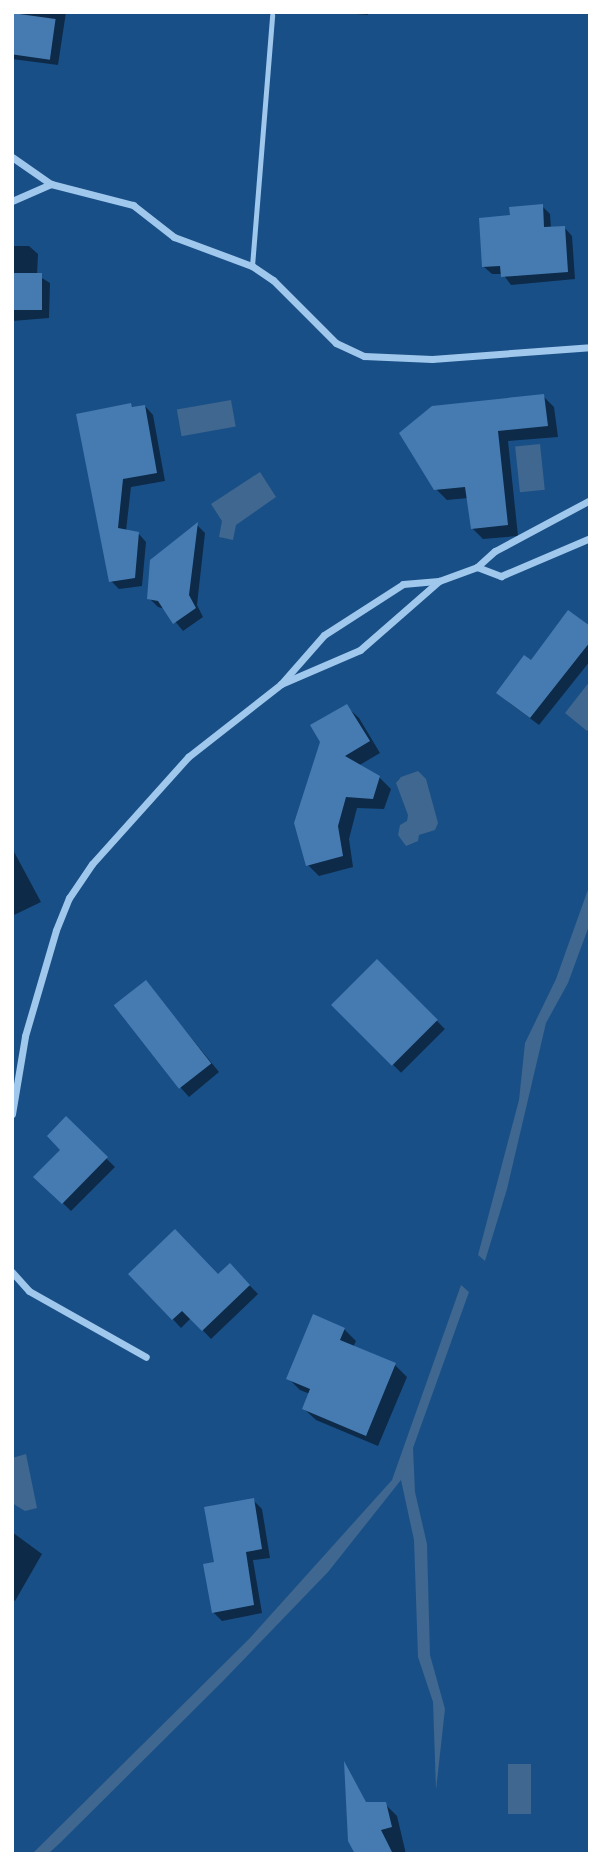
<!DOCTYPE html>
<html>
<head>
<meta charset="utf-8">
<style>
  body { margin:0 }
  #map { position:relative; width:602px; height:1866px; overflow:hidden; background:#194f87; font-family:"Fira Sans",sans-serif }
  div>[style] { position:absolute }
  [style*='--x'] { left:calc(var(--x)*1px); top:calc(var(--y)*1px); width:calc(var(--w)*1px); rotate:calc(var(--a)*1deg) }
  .water>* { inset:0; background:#3f678f; transform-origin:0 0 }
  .shadow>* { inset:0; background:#0007; transform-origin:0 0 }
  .building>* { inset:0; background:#467bb2; transform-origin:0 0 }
  .service>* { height:5px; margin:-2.5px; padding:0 2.5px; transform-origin:2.5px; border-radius:2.5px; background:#a0c7ec }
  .minor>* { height:7px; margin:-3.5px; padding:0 3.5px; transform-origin:3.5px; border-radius:3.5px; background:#a0c7ec }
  span { translate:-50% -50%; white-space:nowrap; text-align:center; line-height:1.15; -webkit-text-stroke:6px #194f87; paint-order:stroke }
  .frame { position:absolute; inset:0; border:14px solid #fff; pointer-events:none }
</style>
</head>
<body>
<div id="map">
  <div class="water">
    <i style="left:231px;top:400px;width:27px;height:55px;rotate:80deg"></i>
    <i style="left:540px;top:444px;width:46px;height:25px;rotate:84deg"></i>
    <i style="clip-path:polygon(260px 472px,276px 497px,236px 525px,233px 540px,219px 537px,222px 521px,211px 504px)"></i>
    <i style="clip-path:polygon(590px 681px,590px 728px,587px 731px,565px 713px)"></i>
    <i style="clip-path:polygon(418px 771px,426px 779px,438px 823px,435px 830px,419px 835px,418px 841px,406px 846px,398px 835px,400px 825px,407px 821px,408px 815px,396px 783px,401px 777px)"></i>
    <i style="clip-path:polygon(590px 884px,590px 923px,568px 983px,546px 1023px,507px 1189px,485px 1261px,478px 1255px,519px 1100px,525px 1043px,556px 979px)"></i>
    <i style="clip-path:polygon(461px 1285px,469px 1292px,413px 1448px,415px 1492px,427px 1544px,430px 1655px,445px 1709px,436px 1790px,433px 1702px,418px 1657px,414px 1540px,401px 1480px,328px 1572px,222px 1682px,60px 1843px,48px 1854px,32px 1854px,249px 1639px,392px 1480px)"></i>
    <i style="clip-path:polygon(26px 1454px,37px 1508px,25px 1511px,12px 1503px,12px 1458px)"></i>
    <i style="left:508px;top:1764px;width:23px;height:50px"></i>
  </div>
  <div class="shadow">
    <i style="clip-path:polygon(12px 12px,66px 12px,58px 65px,12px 59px)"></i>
    <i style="clip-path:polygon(333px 12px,368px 12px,368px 15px)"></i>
    <i style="clip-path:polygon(542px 206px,550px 214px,551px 228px,564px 227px,572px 236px,575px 279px,511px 285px,503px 274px,492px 274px,483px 266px,512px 217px)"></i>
    <i style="clip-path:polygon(12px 246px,29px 246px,38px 254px,37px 275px,50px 283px,49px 318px,12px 321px)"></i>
    <i style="clip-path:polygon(543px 396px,554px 407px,558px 437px,508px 441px,518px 536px,483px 539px,472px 528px,468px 498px,447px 500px,436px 489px,433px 407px)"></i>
    <i style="clip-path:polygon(131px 405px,134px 408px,145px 406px,153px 415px,165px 481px,131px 487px,126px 531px,138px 533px,146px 542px,142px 586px,119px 589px,111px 581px)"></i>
    <i style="clip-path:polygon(197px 525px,205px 533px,197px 605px,203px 617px,183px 631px,165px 609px,158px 607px,149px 598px)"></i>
    <i style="clip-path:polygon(590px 628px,590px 661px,539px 725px,507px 701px,531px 662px)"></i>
    <i style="clip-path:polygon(347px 707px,359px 718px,380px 753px,358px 766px,379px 777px,391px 789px,384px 809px,357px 808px,349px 839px,353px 867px,319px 876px,308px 865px)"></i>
    <i style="clip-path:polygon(12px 848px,41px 902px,12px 916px)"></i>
    <i style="left:377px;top:961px;width:96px;height:62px;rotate:45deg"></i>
    <i style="clip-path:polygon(146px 982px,219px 1072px,189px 1097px,181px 1088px)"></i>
    <i style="clip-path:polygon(66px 1119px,115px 1167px,71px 1211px,36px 1177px,62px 1150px)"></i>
    <i style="clip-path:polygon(230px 1265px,258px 1294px,211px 1339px,191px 1318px,181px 1328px,131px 1274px,218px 1277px)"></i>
    <i style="clip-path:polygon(344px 1329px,356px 1341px,353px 1347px,395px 1365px,407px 1377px,378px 1446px,316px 1420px,304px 1409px,310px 1394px,300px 1390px,288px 1378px)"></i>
    <i style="clip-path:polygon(253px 1500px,262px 1509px,270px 1558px,253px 1560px,262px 1613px,222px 1621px,213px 1612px)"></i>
    <i style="clip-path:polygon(12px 1532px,42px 1554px,15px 1601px,12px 1599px)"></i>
    <i style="clip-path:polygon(385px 1804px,397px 1816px,406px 1854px,357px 1854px)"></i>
  </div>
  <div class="building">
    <i style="left:12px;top:13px;width:44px;height:41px;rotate:8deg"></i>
    <i style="clip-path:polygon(543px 204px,544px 227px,565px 226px,568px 272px,501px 277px,500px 266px,482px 267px,479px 218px,510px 215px,509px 207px)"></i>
    <i style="left:12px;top:273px;width:30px;height:37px"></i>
    <i style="clip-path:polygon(544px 394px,548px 426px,498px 431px,508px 525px,471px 529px,465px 487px,434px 490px,399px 433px,432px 406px)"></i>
    <i style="clip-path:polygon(131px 403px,132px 407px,145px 405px,157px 473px,123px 479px,118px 528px,139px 532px,135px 578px,109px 582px,76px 414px)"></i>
    <i style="clip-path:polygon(198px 522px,189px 595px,196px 608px,173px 624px,158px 601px,147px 599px,150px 560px)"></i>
    <i style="clip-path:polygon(568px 610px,590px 626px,590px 642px,530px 718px,496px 693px,524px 655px,531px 660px)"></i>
    <i style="clip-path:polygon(347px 704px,370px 741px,345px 756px,380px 776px,373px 799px,346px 797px,338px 826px,343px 856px,306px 866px,294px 823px,320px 742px,310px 725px)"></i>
    <i style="left:377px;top:959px;width:86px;height:65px;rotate:45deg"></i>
    <i style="left:146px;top:980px;width:106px;height:41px;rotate:52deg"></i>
    <i style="clip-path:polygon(66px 1116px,108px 1157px,62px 1204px,33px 1177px,60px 1150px,47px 1136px)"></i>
    <i style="clip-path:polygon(175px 1229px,218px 1274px,230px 1263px,250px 1285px,202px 1331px,182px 1311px,172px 1320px,128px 1274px)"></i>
    <i style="clip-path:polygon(313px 1314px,345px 1328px,340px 1340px,396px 1363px,366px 1436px,302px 1409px,310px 1389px,286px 1379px)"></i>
    <i style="clip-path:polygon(254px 1498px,262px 1549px,246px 1552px,254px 1605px,212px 1613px,203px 1564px,214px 1562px,204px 1507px)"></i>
    <i style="clip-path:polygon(344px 1761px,366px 1802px,386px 1802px,392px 1827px,381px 1830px,393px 1854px,355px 1854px,348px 1841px)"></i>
  </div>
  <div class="service">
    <i style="--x:252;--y:266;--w:252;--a:-85.4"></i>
  </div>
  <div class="minor">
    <i style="--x:12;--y:157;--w:47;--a:34.7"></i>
    <i style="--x:51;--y:184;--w:85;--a:14.4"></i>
    <i style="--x:133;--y:205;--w:52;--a:38"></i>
    <i style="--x:174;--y:237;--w:83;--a:20.4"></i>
    <i style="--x:252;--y:266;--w:25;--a:34"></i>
    <i style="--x:273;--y:280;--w:89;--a:45"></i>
    <i style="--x:336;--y:343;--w:31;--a:25"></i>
    <i style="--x:364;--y:356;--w:68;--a:2.5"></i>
    <i style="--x:432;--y:359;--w:158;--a:-4.3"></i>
    <i style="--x:12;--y:201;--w:43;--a:-23.6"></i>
    <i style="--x:477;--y:567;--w:26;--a:21"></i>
    <i style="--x:501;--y:576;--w:97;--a:-23.1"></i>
    <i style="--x:281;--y:684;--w:86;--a:-23.3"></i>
    <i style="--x:360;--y:650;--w:105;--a:-41.1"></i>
    <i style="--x:12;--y:1114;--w:79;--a:-80.5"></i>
    <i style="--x:25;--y:1036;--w:110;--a:-73.7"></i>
    <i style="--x:56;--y:930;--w:35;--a:-68"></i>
    <i style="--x:69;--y:898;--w:41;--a:-55.9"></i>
    <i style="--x:92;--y:864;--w:144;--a:-48.1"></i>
    <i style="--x:188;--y:757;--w:118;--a:-38.1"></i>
    <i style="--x:281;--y:684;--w:65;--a:-48.7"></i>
    <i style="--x:324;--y:635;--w:94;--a:-32.8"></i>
    <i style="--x:403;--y:584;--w:36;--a:-5"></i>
    <i style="--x:439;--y:581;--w:40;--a:-20.2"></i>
    <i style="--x:477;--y:567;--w:24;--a:-42"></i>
    <i style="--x:495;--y:551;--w:108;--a:-28.2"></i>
    <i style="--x:12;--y:1272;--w:25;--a:48"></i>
    <i style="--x:29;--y:1291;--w:134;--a:29.4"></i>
  </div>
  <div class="frame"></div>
</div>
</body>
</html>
